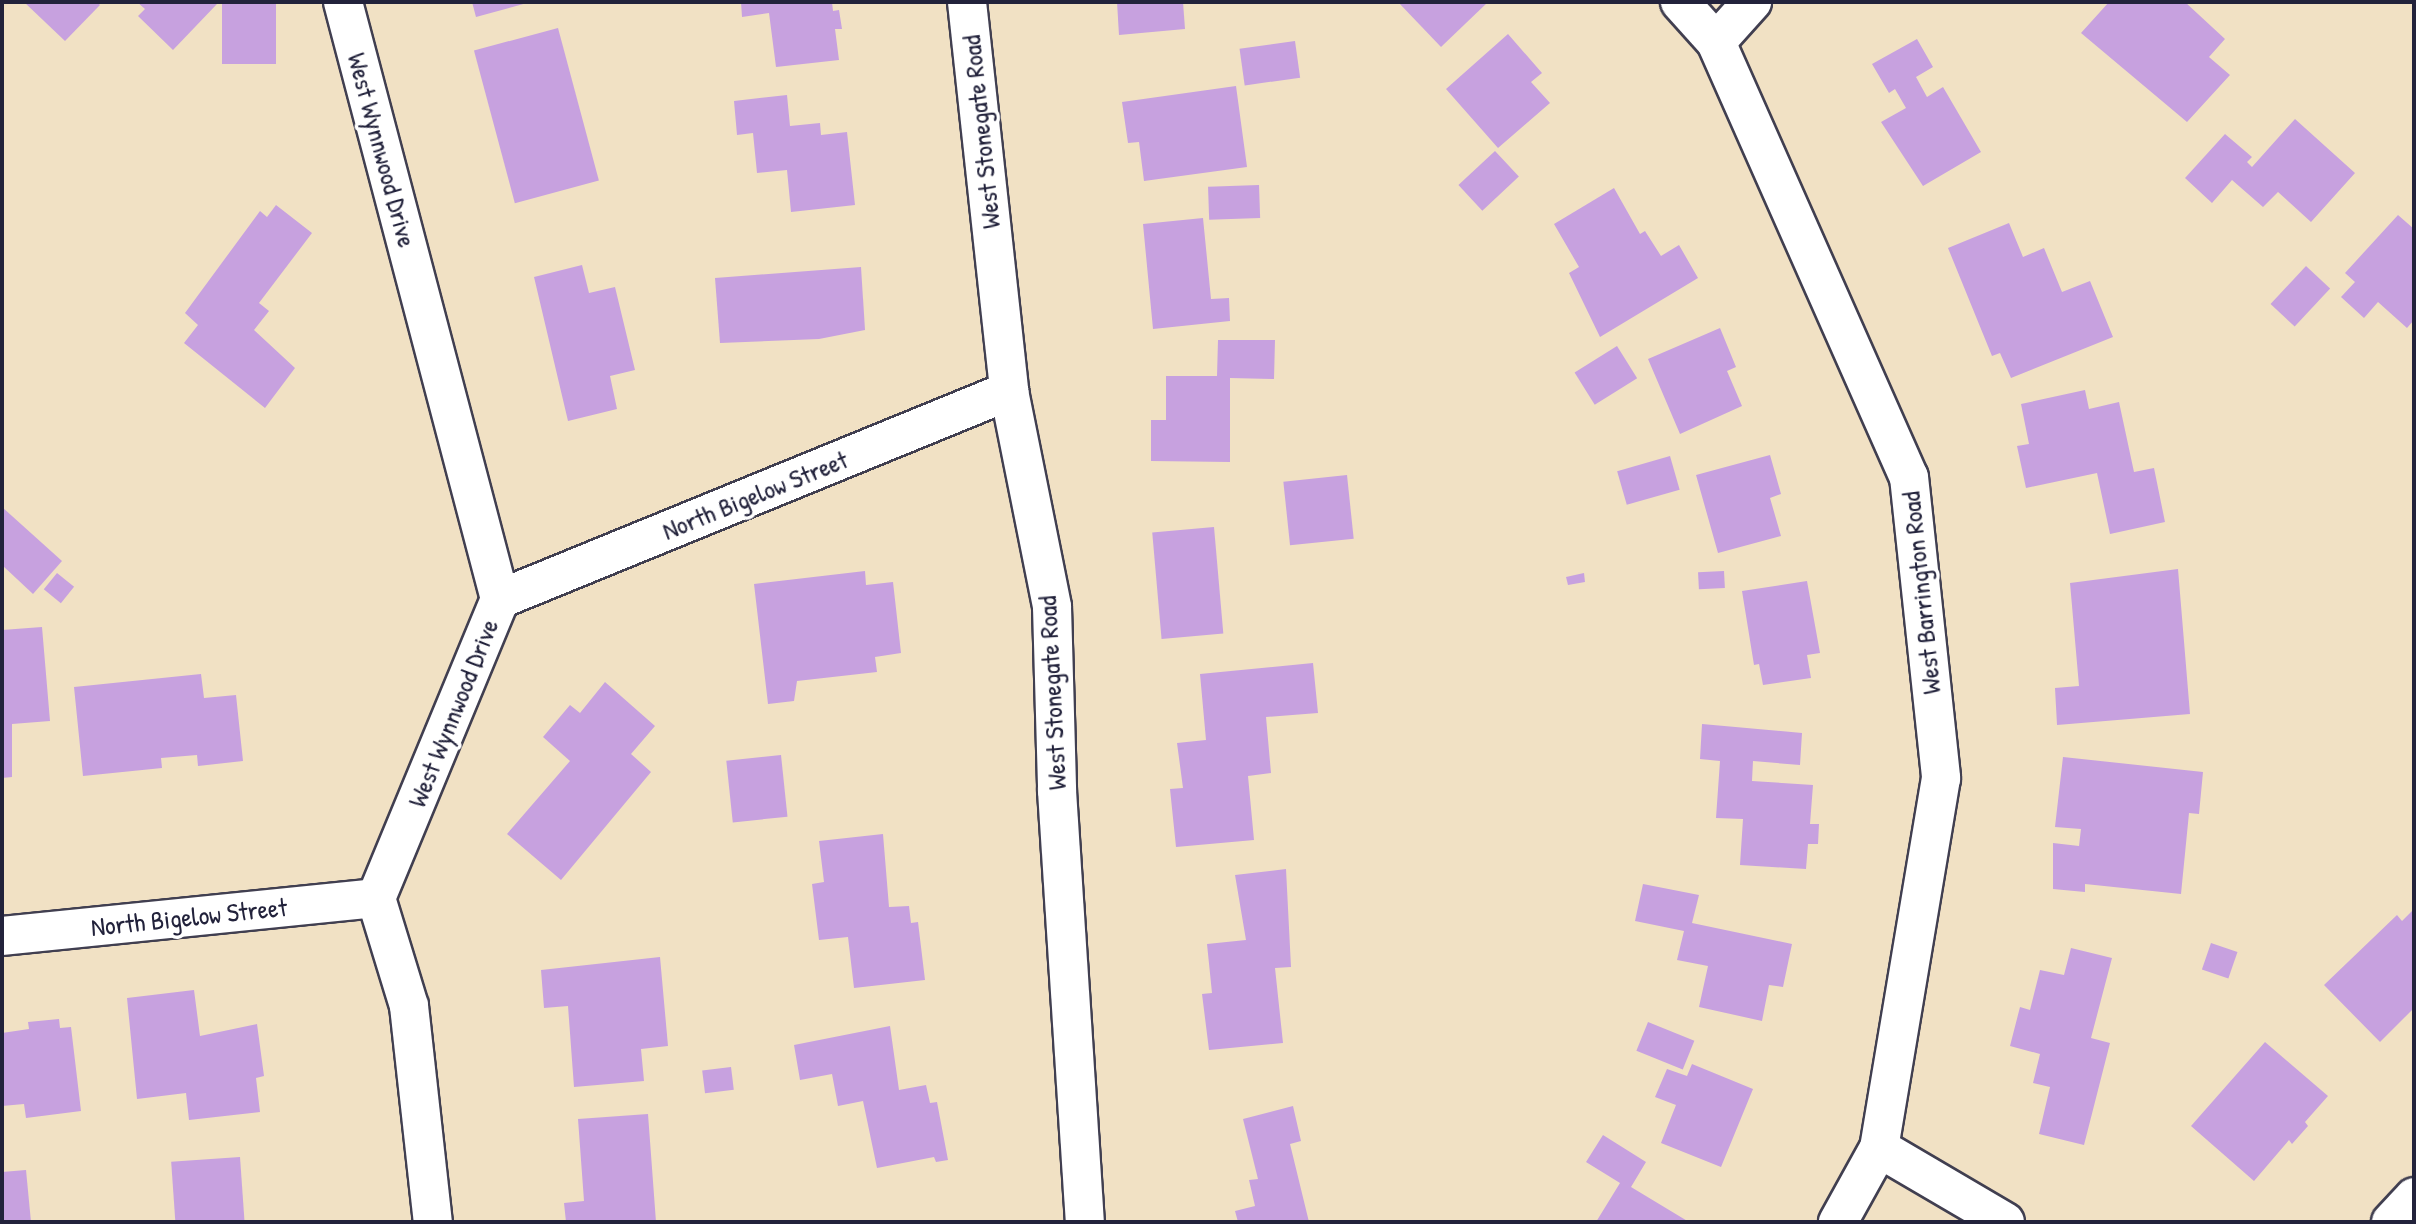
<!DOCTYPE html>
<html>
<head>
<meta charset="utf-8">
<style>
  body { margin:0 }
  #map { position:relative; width:2416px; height:1224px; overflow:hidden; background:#f1e1c4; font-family:"Patrick Hand",sans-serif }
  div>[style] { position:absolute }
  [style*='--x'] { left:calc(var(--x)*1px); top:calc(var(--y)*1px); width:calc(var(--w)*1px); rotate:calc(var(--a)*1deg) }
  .building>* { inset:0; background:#c7a1df; transform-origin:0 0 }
  .roads { filter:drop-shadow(2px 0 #413f50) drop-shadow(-2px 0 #413f50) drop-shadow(0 2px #413f50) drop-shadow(0 -2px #413f50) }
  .minor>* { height:38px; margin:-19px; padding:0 19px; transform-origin:19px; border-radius:19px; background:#fff }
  span { translate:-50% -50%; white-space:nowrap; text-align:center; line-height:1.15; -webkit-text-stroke:7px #fff; paint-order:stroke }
  .street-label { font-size:26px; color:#22223b }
  .frame { position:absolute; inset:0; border:4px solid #22223b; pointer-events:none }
</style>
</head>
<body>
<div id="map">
  <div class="building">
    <i style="clip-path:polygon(24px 2px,97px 2px,100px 5px,65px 41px)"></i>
    <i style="clip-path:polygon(137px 2px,215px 2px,217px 4px,173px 50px,138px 16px,145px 9px)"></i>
    <i style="left:222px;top:2px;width:54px;height:62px"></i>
    <i style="clip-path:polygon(472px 2px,527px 2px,527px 3px,476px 17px)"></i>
    <i style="clip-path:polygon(741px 2px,832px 2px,833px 11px,839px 10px,842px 29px,835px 29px,839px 60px,776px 67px,769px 13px,742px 17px)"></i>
    <i style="clip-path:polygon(1117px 2px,1183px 2px,1185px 29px,1119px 35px)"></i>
    <i style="clip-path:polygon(1398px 2px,1488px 2px,1441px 47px)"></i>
    <i style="clip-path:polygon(2109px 2px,2185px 2px,2225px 39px,2209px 57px,2230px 75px,2187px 122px,2081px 33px)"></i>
    <i style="left:558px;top:28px;width:158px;height:87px;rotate:75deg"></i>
    <i style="clip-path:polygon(1508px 34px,1542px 73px,1531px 82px,1550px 103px,1498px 148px,1446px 89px)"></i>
    <i style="clip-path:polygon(1917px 39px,1933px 67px,1916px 77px,1927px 97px,1943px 87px,1981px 152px,1923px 186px,1881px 122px,1906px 108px,1895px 89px,1889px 93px,1872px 64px)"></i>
    <i style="left:1295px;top:41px;width:37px;height:56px;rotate:82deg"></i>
    <i style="clip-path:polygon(1236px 86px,1247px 167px,1144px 181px,1139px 142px,1128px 143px,1122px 102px)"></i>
    <i style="clip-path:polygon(787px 95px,790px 126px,820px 123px,821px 135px,847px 132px,855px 205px,791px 212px,787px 170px,757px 173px,753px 133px,737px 135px,734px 101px)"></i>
    <i style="clip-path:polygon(2295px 119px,2355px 173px,2311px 222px,2278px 192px,2263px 207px,2232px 180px,2212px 203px,2185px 178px,2225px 134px,2252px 157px,2247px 162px,2252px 167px)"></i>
    <i style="left:1495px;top:151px;width:35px;height:50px;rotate:47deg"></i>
    <i style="left:1259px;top:185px;width:33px;height:51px;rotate:88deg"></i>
    <i style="clip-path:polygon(1614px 188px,1640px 234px,1645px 231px,1661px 256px,1679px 245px,1698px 278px,1600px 337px,1569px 273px,1579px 267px,1554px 224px)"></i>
    <i style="clip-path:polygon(276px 205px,312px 233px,259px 303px,269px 311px,254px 330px,295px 368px,265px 408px,184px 343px,198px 325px,185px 313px,260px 211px,267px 217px)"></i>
    <i style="clip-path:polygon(2398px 215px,2414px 229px,2414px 320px,2407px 328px,2378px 302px,2364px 318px,2341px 297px,2355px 282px,2345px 273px)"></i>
    <i style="clip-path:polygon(1203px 218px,1211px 299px,1229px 298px,1230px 321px,1153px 329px,1143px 224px)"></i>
    <i style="clip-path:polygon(2009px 223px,2023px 257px,2044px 248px,2062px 292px,2090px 281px,2113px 337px,2011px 378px,2000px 353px,1992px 356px,1948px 248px)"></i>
    <i style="clip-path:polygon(582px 265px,589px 293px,615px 287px,635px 370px,610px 376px,617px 409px,568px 421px,534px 277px)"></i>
    <i style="left:2306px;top:266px;width:33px;height:52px;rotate:43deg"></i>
    <i style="clip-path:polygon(861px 267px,865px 330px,819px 339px,720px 343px,715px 278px)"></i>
    <i style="clip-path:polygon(1720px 328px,1736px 367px,1727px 371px,1742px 406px,1680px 434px,1648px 359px)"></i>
    <i style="clip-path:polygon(1218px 340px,1275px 340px,1274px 379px,1230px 378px,1230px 462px,1151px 461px,1151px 420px,1166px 420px,1166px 376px,1217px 376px)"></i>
    <i style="left:1617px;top:346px;width:38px;height:50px;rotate:58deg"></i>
    <i style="clip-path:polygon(2085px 390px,2089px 409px,2119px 402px,2134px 472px,2154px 468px,2165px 522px,2110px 534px,2097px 473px,2026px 488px,2017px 446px,2029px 444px,2021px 404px)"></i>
    <i style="clip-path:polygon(1770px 455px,1781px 494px,1770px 498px,1781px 536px,1718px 553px,1696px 475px)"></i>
    <i style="left:1670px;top:456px;width:35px;height:55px;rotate:74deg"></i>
    <i style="left:1347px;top:475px;width:64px;height:64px;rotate:84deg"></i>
    <i style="clip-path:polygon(2px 507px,62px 561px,33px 594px,2px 565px)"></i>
    <i style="left:1214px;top:527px;width:107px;height:62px;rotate:85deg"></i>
    <i style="clip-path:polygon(2178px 569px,2190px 714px,2057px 725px,2055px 688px,2079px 686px,2070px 583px)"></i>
    <i style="clip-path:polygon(865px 571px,866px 585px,893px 582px,901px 653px,875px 657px,877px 672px,797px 681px,794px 701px,768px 704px,754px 584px)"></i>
    <i style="left:1724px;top:571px;width:17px;height:26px;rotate:87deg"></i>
    <i style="left:57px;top:573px;width:22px;height:21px;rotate:39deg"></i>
    <i style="clip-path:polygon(1584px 573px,1585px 582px,1568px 585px,1566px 577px)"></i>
    <i style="clip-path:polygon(1807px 581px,1820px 653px,1807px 655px,1811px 678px,1763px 685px,1759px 664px,1754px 665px,1742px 591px)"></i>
    <i style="clip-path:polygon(42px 627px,50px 721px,12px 724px,12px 777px,2px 778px,2px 630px)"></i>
    <i style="clip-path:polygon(1313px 663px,1318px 713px,1266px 717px,1271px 773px,1248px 776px,1254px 840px,1176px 847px,1170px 789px,1183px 788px,1177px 743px,1206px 740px,1200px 674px)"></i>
    <i style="clip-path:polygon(201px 674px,204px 698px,236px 695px,243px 761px,198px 766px,197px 755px,161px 758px,162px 768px,83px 776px,74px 687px)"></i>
    <i style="clip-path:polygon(605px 682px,655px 726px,631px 754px,651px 772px,561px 880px,507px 834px,570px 761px,543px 737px,570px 705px,580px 713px)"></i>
    <i style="clip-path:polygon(1702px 724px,1802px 733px,1800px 765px,1753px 761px,1752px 781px,1813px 785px,1810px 824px,1819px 824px,1818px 844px,1808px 844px,1806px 869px,1740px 865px,1743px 819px,1716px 818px,1720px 761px,1700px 759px)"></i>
    <i style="left:781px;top:755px;width:62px;height:55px;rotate:84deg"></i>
    <i style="clip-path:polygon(2063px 757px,2203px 772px,2199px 814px,2189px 813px,2181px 894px,2085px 884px,2085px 892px,2053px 889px,2053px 843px,2079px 846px,2081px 829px,2055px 827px)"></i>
    <i style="clip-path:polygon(883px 834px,889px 907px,909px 906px,911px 923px,918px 922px,925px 980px,854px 988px,848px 937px,819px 940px,812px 884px,824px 882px,819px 841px)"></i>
    <i style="clip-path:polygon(1286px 869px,1291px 967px,1275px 968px,1283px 1043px,1209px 1050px,1202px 994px,1212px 993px,1207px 944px,1246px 940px,1235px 875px)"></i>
    <i style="clip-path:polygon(1643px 884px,1699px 895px,1692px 923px,1792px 944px,1783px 987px,1769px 985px,1762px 1021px,1699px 1007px,1708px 966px,1677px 960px,1684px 931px,1635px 921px)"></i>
    <i style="clip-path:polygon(2414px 909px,2414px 1008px,2380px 1042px,2324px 985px,2397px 915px,2402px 921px)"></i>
    <i style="left:2211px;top:943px;width:28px;height:28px;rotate:19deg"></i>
    <i style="clip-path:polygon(2071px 948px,2112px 958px,2091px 1038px,2110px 1043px,2084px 1145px,2039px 1134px,2050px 1087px,2033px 1083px,2040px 1054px,2010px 1046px,2020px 1007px,2030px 1010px,2040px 970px,2064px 975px)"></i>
    <i style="clip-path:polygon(660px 957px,668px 1046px,641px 1049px,644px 1081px,574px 1087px,568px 1006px,544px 1008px,541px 970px)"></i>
    <i style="clip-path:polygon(194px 990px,200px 1036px,257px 1024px,264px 1076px,256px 1078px,260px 1112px,189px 1120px,186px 1093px,137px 1099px,127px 998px)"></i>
    <i style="clip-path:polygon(59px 1019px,60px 1028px,71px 1027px,81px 1111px,26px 1118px,24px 1104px,2px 1106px,2px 1033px,29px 1029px,28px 1022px)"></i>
    <i style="left:1648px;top:1022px;width:50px;height:31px;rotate:22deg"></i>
    <i style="clip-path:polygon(890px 1026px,899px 1090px,926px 1085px,930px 1103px,937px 1102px,948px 1160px,936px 1162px,934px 1157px,877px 1168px,863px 1101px,838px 1106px,832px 1074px,800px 1080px,794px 1045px)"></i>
    <i style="clip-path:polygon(2265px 1042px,2328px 1096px,2305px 1122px,2308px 1126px,2292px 1144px,2289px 1140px,2254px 1181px,2191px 1126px)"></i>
    <i style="clip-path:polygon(1692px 1064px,1753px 1089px,1721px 1167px,1661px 1143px,1676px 1105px,1655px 1097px,1667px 1069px,1687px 1076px)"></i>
    <i style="left:731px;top:1067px;width:23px;height:29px;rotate:83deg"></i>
    <i style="clip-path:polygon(1293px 1106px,1301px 1141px,1290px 1144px,1309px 1222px,1238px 1222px,1235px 1211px,1255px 1206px,1249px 1180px,1258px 1179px,1243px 1119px)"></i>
    <i style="clip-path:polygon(648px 1114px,656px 1222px,566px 1222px,564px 1203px,584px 1201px,578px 1119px)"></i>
    <i style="clip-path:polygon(1603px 1135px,1646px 1162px,1631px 1187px,1689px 1222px,1596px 1222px,1620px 1183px,1586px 1162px)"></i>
    <i style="left:240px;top:1157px;width:65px;height:69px;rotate:86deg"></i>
    <i style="clip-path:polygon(26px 1170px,31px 1222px,2px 1222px,2px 1172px)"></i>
  </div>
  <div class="roads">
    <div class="minor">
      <i style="--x:343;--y:2;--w:617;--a:75.27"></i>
      <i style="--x:500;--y:599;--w:324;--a:112.5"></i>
      <i style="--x:376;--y:898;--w:113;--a:73"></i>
      <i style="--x:409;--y:1006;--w:217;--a:83.7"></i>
      <i style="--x:967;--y:2;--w:391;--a:83.8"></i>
      <i style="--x:1009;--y:391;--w:220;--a:78.7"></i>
      <i style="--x:1052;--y:607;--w:184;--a:88.4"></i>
      <i style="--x:1057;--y:791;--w:432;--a:86.3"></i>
      <i style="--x:1680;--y:2;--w:54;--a:48"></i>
      <i style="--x:1716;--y:42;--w:476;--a:66.1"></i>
      <i style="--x:1909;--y:477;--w:303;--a:83.9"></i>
      <i style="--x:1941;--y:778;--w:375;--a:99.5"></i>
      <i style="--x:1879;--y:1148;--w:85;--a:119"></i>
      <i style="--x:1716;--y:42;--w:54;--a:-48"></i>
      <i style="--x:500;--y:599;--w:550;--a:-22.23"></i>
      <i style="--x:2;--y:936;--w:376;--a:-5.8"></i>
      <i style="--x:1879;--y:1148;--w:146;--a:30.4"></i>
      <i style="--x:2391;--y:1222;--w:34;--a:-47"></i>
    </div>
  </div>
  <div class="street-label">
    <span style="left:981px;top:132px;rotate:-96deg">West Stonegate Road</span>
    <span style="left:382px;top:150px;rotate:75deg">West Wynnwood Drive</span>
    <span style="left:755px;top:495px;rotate:-22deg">North Bigelow Street</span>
    <span style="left:1921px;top:593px;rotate:-96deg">West Barrington Road</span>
    <span style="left:1052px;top:693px;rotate:-93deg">West Stonegate Road</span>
    <span style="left:453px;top:713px;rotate:-68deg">West Wynnwood Drive</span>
    <span style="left:189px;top:917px;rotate:-6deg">North Bigelow Street</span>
  </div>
  <div class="frame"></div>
</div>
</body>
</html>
